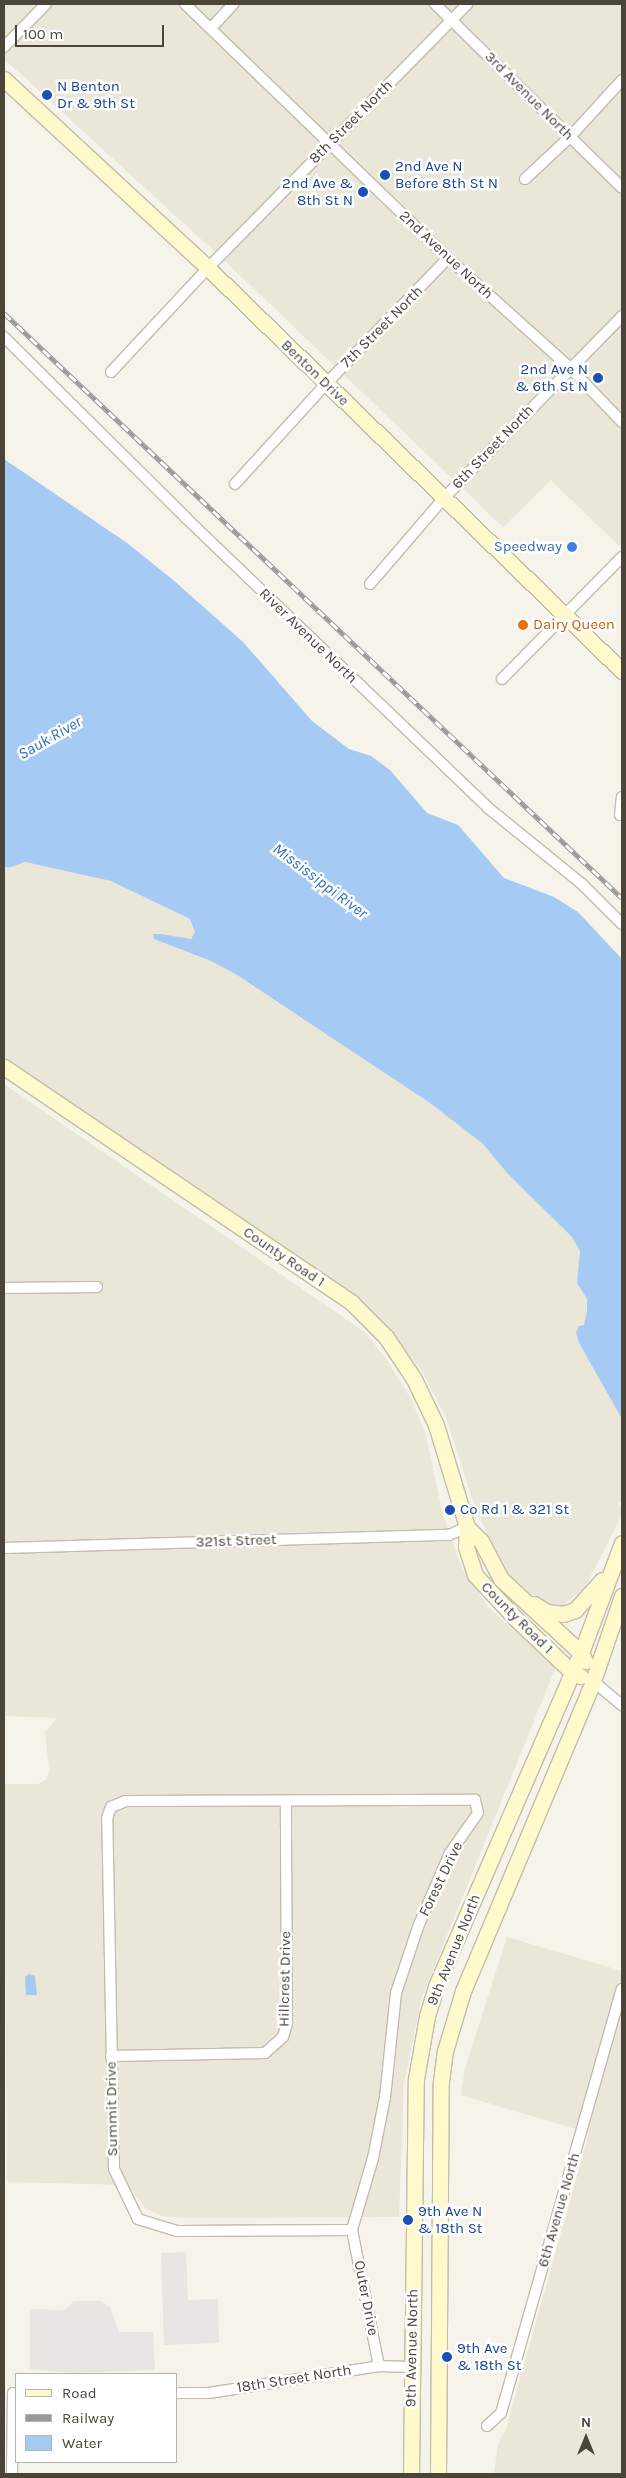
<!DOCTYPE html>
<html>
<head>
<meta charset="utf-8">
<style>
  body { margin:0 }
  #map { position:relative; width:626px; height:2478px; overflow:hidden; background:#f6f4ea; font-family:Karla,sans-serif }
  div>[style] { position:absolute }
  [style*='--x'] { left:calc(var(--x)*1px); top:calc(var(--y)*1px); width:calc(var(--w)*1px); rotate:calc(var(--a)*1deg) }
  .residential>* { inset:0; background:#eae6d8 }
  .parking>* { inset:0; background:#e7e6e2 }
  .water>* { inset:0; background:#a5caf4 }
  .roads { filter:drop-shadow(1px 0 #c2bdac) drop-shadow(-1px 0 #c2bdac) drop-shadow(0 1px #c2bdac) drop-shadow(0 -1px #c2bdac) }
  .street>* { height:10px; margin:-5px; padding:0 5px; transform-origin:5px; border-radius:5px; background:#fff }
  .secondary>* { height:15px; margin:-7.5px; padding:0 7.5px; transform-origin:7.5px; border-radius:7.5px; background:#fff9cb }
  .rail>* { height:5px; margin-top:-2.5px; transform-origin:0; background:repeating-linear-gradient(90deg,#fff 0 9px,#999 0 18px); box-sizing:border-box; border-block:1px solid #999 }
  .dots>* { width:14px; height:14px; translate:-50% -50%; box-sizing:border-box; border:2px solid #fff; border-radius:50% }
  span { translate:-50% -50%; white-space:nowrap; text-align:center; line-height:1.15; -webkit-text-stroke:5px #fff; paint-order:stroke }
  .transit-label { font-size:15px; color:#164399 }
  .left { translate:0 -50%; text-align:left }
  .right { translate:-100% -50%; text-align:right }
  .street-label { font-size:15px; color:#4a4538 }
  .shop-label { font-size:15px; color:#366cbe }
  .food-label { font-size:15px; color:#c56008 }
  .water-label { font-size:16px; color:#2b6ebc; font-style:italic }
  .frame { position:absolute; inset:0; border:5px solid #4a4538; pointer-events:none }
  .legend { position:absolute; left:15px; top:2373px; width:162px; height:90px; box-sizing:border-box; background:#fff; border:1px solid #b7b5af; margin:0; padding:6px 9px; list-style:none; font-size:15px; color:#4a4538 }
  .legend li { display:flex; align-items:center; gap:10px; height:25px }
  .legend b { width:25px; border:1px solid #b7b5af }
  .north { position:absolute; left:561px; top:2413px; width:50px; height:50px; -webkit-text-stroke:4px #fff; paint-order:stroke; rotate:0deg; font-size:14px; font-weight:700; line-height:20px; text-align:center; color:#4a4538 }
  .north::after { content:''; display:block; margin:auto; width:18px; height:22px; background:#4a4538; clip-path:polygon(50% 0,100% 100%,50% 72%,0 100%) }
  .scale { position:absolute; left:15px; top:25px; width:149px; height:22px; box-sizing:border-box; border:2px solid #4a4538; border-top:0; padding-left:6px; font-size:15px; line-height:18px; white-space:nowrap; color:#4a4538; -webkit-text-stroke:4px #fff; paint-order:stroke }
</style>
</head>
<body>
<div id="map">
  <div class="residential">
    <i style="clip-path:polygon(4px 4px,622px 4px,622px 543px,619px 546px,551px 480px,503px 527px,226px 262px,4px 59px)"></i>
    <i style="clip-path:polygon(25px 862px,112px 881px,190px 919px,195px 932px,191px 939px,185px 941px,160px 934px,154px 934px,154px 939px,211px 961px,237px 975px,430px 1103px,483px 1144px,508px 1174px,572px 1237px,580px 1251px,577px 1283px,587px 1299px,586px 1319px,579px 1343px,622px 1419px,622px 1501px,618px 1504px,622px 1506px,622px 1515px,584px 1589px,565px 1603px,564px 1609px,548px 1607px,510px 1578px,501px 1566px,473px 1501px,446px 1417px,421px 1370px,384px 1324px,357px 1300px,4px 1060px,4px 866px,9px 868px)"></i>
    <i style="clip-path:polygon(4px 1084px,366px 1333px,388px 1362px,411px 1399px,425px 1432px,443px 1515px,461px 1566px,488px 1607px,556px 1667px,422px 1997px,404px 2084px,399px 2217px,184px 2218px,162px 2216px,145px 2208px,128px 2185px,7px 2182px,4px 1784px,38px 1784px,47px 1779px,49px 1769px,45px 1732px,57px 1718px,4px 1716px)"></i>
    <i style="clip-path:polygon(507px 1937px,622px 1971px,622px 2474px,494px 2474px,498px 2444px,506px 2429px,589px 2133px,461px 2095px,465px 2068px)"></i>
  </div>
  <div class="parking">
    <i style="clip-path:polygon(186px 2252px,188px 2300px,218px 2299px,219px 2343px,164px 2345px,161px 2253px)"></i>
    <i style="clip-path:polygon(74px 2301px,101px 2301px,110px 2307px,119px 2332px,153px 2332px,155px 2370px,72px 2373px,30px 2369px,30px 2309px,64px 2310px)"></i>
  </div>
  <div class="water">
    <i style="clip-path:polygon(4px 459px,127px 543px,172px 579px,243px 642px,312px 721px,349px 749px,371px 756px,390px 770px,427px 813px,458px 825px,504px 878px,554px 897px,578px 912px,622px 959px,622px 1419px,579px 1343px,576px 1332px,579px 1326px,584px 1325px,587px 1310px,587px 1299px,577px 1283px,580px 1251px,572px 1237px,508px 1174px,483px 1144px,430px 1103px,237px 975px,211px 961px,154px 939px,153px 934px,160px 934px,191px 939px,195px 932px,190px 919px,111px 881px,25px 862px,9px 868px,4px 866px)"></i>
    <i style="clip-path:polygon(29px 1974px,35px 1976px,37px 1995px,26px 1995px,25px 1977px)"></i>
  </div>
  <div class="roads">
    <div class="street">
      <i style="--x:185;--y:4;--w:366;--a:44"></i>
      <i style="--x:448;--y:258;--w:164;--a:42"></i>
      <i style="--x:570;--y:368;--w:75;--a:46.1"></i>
      <i style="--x:435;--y:4;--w:262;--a:44.5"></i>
      <i style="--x:211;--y:28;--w:33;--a:-47"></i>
      <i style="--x:4;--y:47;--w:60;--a:-45.7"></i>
      <i style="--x:525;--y:179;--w:62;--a:-43"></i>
      <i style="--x:570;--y:137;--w:77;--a:-47.6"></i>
      <i style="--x:4;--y:337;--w:257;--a:44.8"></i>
      <i style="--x:186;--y:518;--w:417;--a:43.8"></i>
      <i style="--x:487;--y:807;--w:122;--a:39"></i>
      <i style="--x:582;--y:884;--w:57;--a:45"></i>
      <i style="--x:111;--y:372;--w:142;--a:-47"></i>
      <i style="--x:208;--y:268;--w:370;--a:-45.5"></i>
      <i style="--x:235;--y:484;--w:135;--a:-47.7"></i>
      <i style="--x:326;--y:384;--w:175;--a:-45.9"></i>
      <i style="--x:370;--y:584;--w:113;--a:-49.3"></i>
      <i style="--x:444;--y:498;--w:255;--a:-45.6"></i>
      <i style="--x:502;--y:679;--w:171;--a:-45.5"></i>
      <i style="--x:620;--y:815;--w:18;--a:-84"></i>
      <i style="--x:4;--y:1288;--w:93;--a:-0.6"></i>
      <i style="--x:4;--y:1548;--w:445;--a:-1.7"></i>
      <i style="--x:449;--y:1535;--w:20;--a:-24"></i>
      <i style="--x:593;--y:1681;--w:38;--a:40"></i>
      <i style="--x:111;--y:2056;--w:154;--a:-1.1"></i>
      <i style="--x:265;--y:2053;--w:24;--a:-42"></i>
      <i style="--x:283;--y:2037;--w:15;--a:-74"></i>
      <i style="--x:287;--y:2023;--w:222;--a:-90.3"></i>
      <i style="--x:352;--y:2230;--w:175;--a:179.7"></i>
      <i style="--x:177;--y:2231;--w:41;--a:-162.9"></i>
      <i style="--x:138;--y:2219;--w:55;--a:-115.6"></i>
      <i style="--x:114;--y:2169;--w:351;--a:-91.1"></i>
      <i style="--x:107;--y:1818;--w:12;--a:-70"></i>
      <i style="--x:111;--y:1807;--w:16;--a:-22"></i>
      <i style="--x:126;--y:1801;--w:349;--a:-0.2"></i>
      <i style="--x:475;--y:1800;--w:13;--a:77"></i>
      <i style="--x:478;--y:1813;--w:49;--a:125"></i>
      <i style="--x:450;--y:1853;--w:81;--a:113.4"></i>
      <i style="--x:418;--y:1927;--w:70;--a:108.4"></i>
      <i style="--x:396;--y:1993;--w:105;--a:96"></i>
      <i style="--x:385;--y:2097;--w:62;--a:101.1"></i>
      <i style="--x:373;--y:2158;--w:75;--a:106.3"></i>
      <i style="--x:352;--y:2230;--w:139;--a:78.8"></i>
      <i style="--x:176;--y:2393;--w:33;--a:0"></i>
      <i style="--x:209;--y:2393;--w:172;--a:-9"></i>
      <i style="--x:379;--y:2366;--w:32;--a:2"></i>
      <i style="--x:487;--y:2426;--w:19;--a:-43"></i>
      <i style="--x:501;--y:2413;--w:441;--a:-74.1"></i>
      <i style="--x:12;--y:2474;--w:81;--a:-89.3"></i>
    </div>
    <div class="secondary">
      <i style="--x:4;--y:79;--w:278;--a:42.8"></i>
      <i style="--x:208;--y:268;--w:578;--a:44.23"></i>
      <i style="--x:4;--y:1067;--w:420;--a:34.1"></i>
      <i style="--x:352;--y:1303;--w:48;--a:45"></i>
      <i style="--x:386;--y:1337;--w:50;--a:56.3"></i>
      <i style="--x:414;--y:1379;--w:51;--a:64.4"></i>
      <i style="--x:436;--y:1425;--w:107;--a:73.1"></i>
      <i style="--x:467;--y:1527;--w:20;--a:93"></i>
      <i style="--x:466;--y:1547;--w:29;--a:72"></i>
      <i style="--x:475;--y:1575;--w:59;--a:47.1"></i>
      <i style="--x:515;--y:1618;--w:80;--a:43.5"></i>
      <i style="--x:573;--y:1673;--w:8;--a:23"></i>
      <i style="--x:467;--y:1527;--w:20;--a:45"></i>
      <i style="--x:481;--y:1541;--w:43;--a:62.2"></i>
      <i style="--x:501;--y:1579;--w:109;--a:42.8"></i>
      <i style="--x:581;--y:1653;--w:9;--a:63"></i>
      <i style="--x:534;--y:1604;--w:15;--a:32"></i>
      <i style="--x:547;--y:1612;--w:16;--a:7"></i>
      <i style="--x:563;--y:1614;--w:13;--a:-18"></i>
      <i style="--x:575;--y:1610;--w:40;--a:-48"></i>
      <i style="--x:411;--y:2474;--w:395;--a:-89.3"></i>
      <i style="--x:416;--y:2079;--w:64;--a:-80.1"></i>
      <i style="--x:427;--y:2016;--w:31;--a:-73"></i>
      <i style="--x:436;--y:1986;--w:363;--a:-66.5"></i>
      <i style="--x:581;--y:1653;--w:117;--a:-69.6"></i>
      <i style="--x:438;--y:2474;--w:392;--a:-89.6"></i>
      <i style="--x:441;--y:2082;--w:31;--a:-83"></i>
      <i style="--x:445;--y:2051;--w:63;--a:-73.3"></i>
      <i style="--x:463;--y:1991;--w:336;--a:-67.2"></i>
      <i style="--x:593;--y:1681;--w:90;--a:-71.2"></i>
    </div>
  </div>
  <div class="rail">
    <i style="--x:4;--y:313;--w:851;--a:43.43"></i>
  </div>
  <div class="dots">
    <i style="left:47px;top:95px;background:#1a4fb4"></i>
    <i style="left:385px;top:175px;background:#1a4fb4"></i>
    <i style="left:363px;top:192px;background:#1a4fb4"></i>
    <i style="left:598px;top:378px;background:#1a4fb4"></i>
    <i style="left:572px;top:547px;background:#3f7fe0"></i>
    <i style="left:523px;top:625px;background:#e8710a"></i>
    <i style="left:450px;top:1510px;background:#1a4fb4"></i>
    <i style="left:408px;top:2220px;background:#1a4fb4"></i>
    <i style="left:447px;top:2357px;background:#1a4fb4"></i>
  </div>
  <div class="transit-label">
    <span class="left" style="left:57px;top:95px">N Benton<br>Dr &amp; 9th St</span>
    <span class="left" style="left:395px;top:175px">2nd Ave N<br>Before 8th St N</span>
    <span class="right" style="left:353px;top:192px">2nd Ave &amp;<br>8th St N</span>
    <span class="right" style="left:588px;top:378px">2nd Ave N<br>&amp; 6th St N</span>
    <span class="left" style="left:460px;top:1510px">Co Rd 1 &amp; 321 St</span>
    <span class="left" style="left:418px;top:2220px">9th Ave N<br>&amp; 18th St</span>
    <span class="left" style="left:457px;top:2357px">9th Ave<br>&amp; 18th St</span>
  </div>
  <div class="street-label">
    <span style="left:529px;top:96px;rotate:45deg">3rd Avenue North</span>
    <span style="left:351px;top:122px;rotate:-45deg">8th Street North</span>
    <span style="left:446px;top:255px;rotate:43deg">2nd Avenue North</span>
    <span style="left:382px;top:327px;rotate:-45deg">7th Street North</span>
    <span style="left:315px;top:373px;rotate:44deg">Benton Drive</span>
    <span style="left:493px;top:447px;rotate:-46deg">6th Street North</span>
    <span style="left:308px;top:636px;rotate:44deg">River Avenue North</span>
    <span style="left:284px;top:1257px;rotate:34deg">County Road 1</span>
    <span style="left:236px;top:1541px;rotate:-2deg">321st Street</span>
    <span style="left:517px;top:1618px;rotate:45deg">County Road 1</span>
    <span style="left:441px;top:1879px;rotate:-64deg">Forest Drive</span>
    <span style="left:454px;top:1950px;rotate:-68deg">9th Avenue North</span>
    <span style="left:285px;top:1979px;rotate:-89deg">Hillcrest Drive</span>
    <span style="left:112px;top:2109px;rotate:-91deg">Summit Drive</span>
    <span style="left:559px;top:2210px;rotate:-74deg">6th Avenue North</span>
    <span style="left:366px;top:2298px;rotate:79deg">Outer Drive</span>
    <span style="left:412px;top:2348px;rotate:-89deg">9th Avenue North</span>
    <span style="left:294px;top:2379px;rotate:-9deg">18th Street North</span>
  </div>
  <div class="shop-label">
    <span class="right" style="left:562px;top:547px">Speedway</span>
  </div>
  <div class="food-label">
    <span class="left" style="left:533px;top:625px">Dairy Queen</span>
  </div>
  <div class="water-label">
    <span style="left:50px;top:738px;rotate:-30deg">Sauk River</span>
    <span style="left:320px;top:881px;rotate:37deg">Mississippi River</span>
  </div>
  <div class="frame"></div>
  <ul class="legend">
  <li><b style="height:6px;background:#fff9cb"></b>Road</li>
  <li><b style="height:6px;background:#999"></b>Railway</li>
  <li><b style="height:14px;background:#a5caf4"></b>Water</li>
  </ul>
  <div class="north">N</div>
  <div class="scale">100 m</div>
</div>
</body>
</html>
